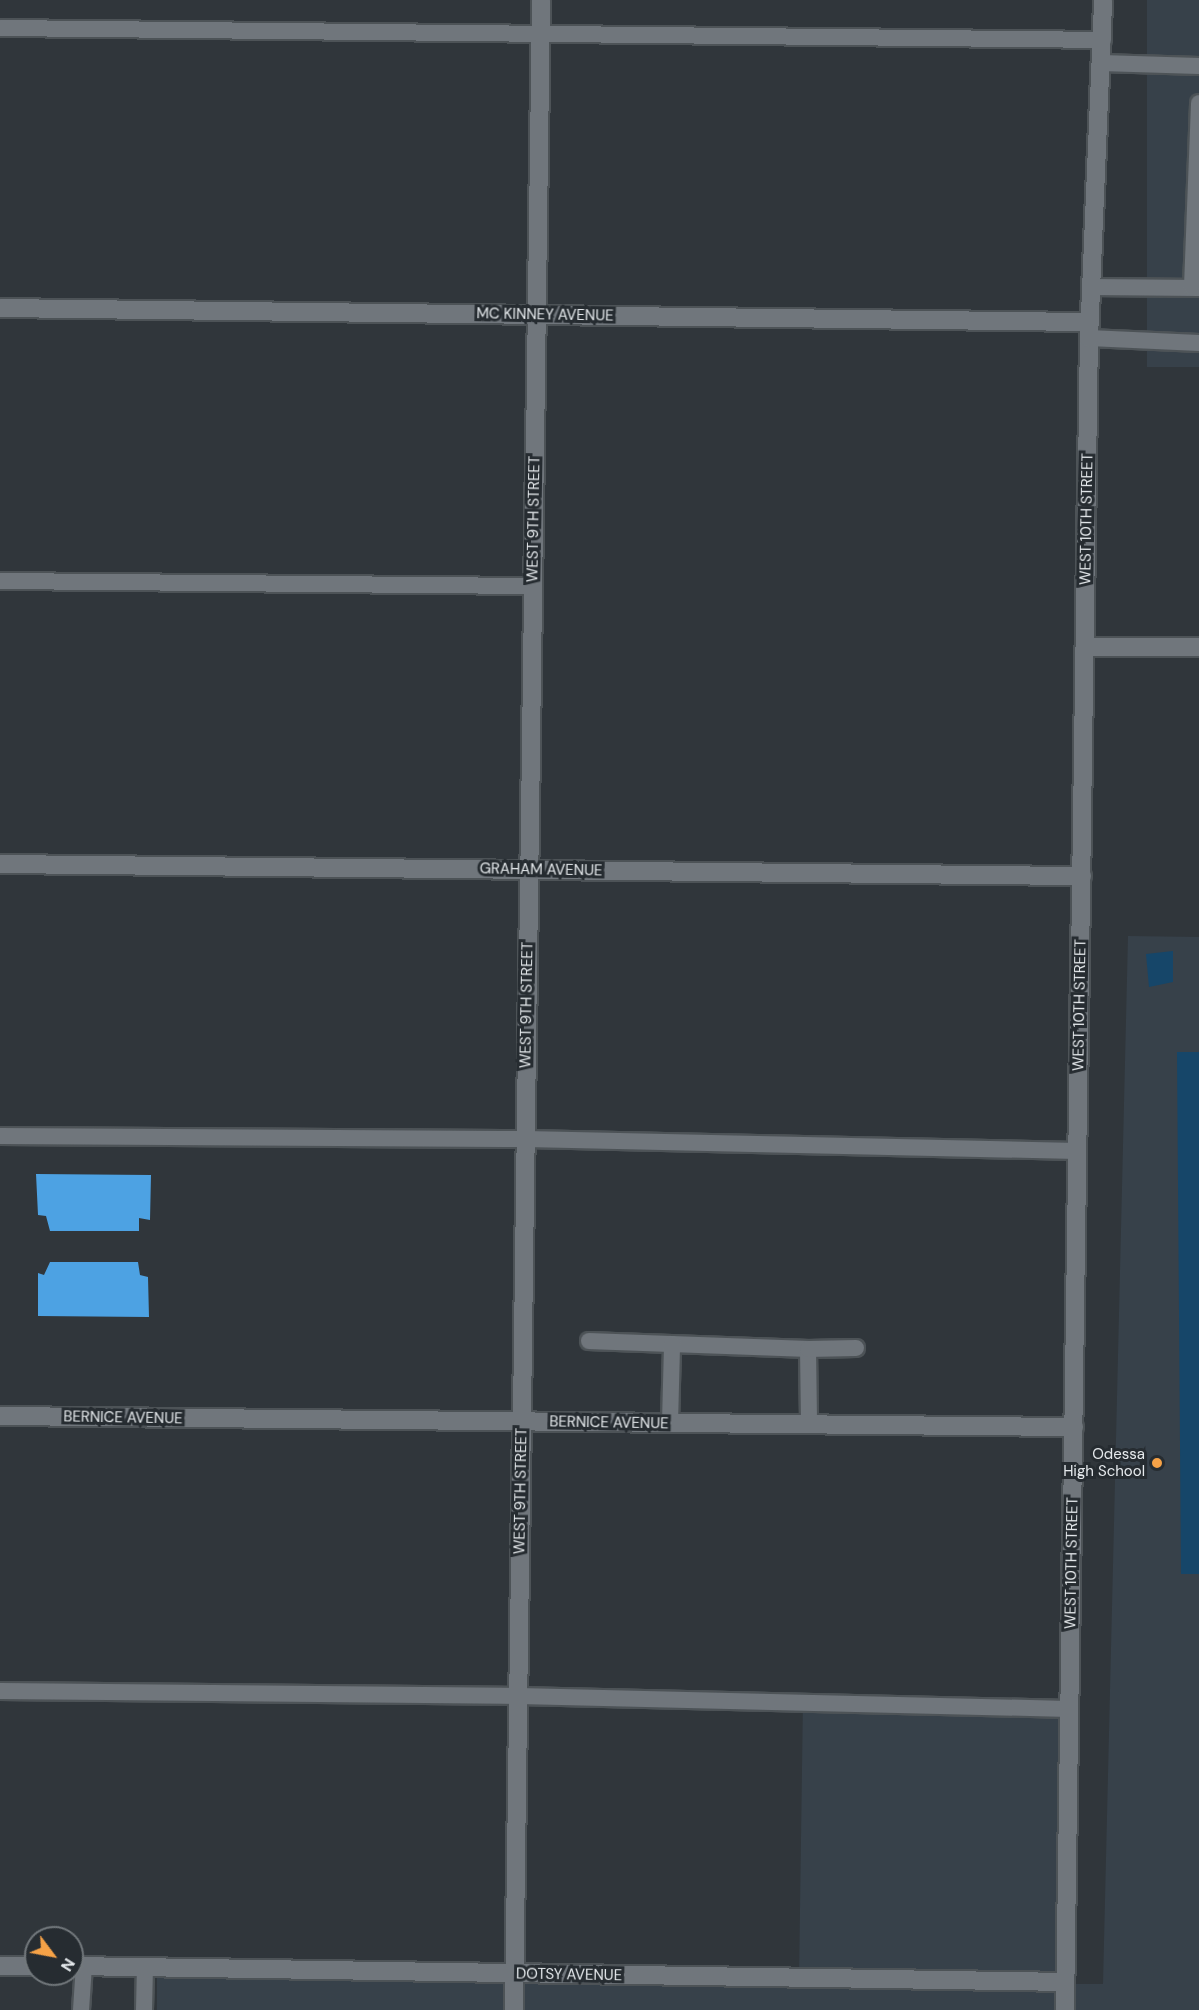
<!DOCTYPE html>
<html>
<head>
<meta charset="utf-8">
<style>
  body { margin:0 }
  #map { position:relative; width:1199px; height:2010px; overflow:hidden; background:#30363b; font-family:"DM Sans",sans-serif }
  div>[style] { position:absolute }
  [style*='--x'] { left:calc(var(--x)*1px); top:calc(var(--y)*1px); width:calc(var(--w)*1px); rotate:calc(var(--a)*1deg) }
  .built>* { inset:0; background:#37414a; transform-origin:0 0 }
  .green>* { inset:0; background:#164669 }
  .building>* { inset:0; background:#4da2e3 }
  .roads { filter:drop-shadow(2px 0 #4d5357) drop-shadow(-2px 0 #4d5357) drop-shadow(0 2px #4d5357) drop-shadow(0 -2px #4d5357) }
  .lane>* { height:16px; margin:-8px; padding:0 8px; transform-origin:8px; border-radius:8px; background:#70767c }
  .street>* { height:18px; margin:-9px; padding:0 9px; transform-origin:9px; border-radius:9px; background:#70767c }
  .secondary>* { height:18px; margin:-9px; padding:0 9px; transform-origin:9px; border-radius:9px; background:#70767c }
  .dots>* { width:16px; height:16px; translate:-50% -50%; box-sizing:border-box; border:3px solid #262c31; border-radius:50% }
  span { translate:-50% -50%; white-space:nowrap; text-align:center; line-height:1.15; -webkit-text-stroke:6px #262c31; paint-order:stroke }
  .street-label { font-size:15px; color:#e5e9ec }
  .poi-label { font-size:15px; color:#e5e9ec }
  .right { translate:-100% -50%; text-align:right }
  .north { position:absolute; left:24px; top:1926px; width:60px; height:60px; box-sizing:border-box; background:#262c31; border:2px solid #72787c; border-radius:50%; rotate:122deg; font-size:16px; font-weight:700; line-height:24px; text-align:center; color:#e5e9ec }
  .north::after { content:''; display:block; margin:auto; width:21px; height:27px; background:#f6a247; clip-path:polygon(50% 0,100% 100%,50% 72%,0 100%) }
</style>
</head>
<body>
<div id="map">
  <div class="built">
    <i style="left:1147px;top:0;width:52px;height:367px"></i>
    <i style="clip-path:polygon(1128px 936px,1199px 937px,1199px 2010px,157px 2010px,157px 1974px,799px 1981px,803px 1698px,1070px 1702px,1066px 1984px,1103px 1984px)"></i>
  </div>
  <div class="green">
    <i style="clip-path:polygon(1173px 951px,1173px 982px,1149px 987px,1146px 954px)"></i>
    <i style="clip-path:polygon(1177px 1052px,1199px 1052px,1199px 1574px,1181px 1574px)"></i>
  </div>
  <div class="building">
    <i style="clip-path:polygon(36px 1174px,151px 1175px,150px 1220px,139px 1218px,139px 1231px,50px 1231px,46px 1216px,38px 1215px)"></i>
    <i style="clip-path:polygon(50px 1262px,138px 1262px,140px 1275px,148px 1277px,149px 1317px,38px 1316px,38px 1273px,44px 1275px)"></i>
  </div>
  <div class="roads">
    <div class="lane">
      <i style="--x:0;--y:28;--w:1103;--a:0.62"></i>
      <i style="--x:1101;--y:63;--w:98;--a:1.8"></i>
      <i style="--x:1091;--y:287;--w:108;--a:0.5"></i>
      <i style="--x:1192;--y:287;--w:184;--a:-87.8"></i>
      <i style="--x:1089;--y:338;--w:110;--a:2.6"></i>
      <i style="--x:0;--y:581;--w:533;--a:0.54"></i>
      <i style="--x:0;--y:1136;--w:526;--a:0.33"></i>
      <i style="--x:526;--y:1139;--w:551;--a:1.25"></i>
      <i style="--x:589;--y:1341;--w:219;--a:2.1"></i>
      <i style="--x:808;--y:1349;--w:75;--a:89.2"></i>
      <i style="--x:808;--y:1349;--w:48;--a:-1.2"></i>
      <i style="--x:670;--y:1423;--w:79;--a:-88.5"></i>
      <i style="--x:0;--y:1691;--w:519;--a:0.55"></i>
      <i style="--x:519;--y:1696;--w:550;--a:1.35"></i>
      <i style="--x:81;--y:2010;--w:45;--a:-86.2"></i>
      <i style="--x:144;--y:2010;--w:43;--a:-88.7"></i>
    </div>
    <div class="street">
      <i style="--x:0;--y:308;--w:1089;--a:0.74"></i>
      <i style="--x:1085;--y:647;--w:114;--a:0"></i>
      <i style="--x:0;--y:864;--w:1082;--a:0.64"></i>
      <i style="--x:0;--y:1416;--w:1074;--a:0.59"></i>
      <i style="--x:0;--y:1966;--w:36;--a:0"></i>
      <i style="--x:72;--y:1966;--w:993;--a:0.92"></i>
      <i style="--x:514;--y:2010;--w:2010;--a:-89.23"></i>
    </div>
    <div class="secondary">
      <i style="--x:1065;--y:2010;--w:1672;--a:-89.18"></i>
      <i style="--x:1089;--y:338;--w:338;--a:-87.6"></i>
    </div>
  </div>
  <div class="dots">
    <i style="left:1157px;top:1463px;background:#f6a247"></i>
  </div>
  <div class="street-label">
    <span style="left:545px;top:315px;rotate:1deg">MC KINNEY AVENUE</span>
    <span style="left:534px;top:519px;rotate:-89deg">WEST 9TH STREET</span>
    <span style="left:1087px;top:519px;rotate:-89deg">WEST 10TH STREET</span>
    <span style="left:541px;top:870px;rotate:1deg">GRAHAM AVENUE</span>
    <span style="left:527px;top:1005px;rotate:-89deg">WEST 9TH STREET</span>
    <span style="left:1080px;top:1005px;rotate:-89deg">WEST 10TH STREET</span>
    <span style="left:123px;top:1418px;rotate:1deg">BERNICE AVENUE</span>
    <span style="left:609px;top:1423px;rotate:1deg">BERNICE AVENUE</span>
    <span style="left:521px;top:1491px;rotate:-89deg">WEST 9TH STREET</span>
    <span style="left:1072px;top:1563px;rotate:-89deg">WEST 10TH STREET</span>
    <span style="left:569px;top:1975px;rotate:1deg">DOTSY AVENUE</span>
  </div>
  <div class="poi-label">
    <span class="right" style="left:1145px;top:1463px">Odessa<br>High School</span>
  </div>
  <div class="north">N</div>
</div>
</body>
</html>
